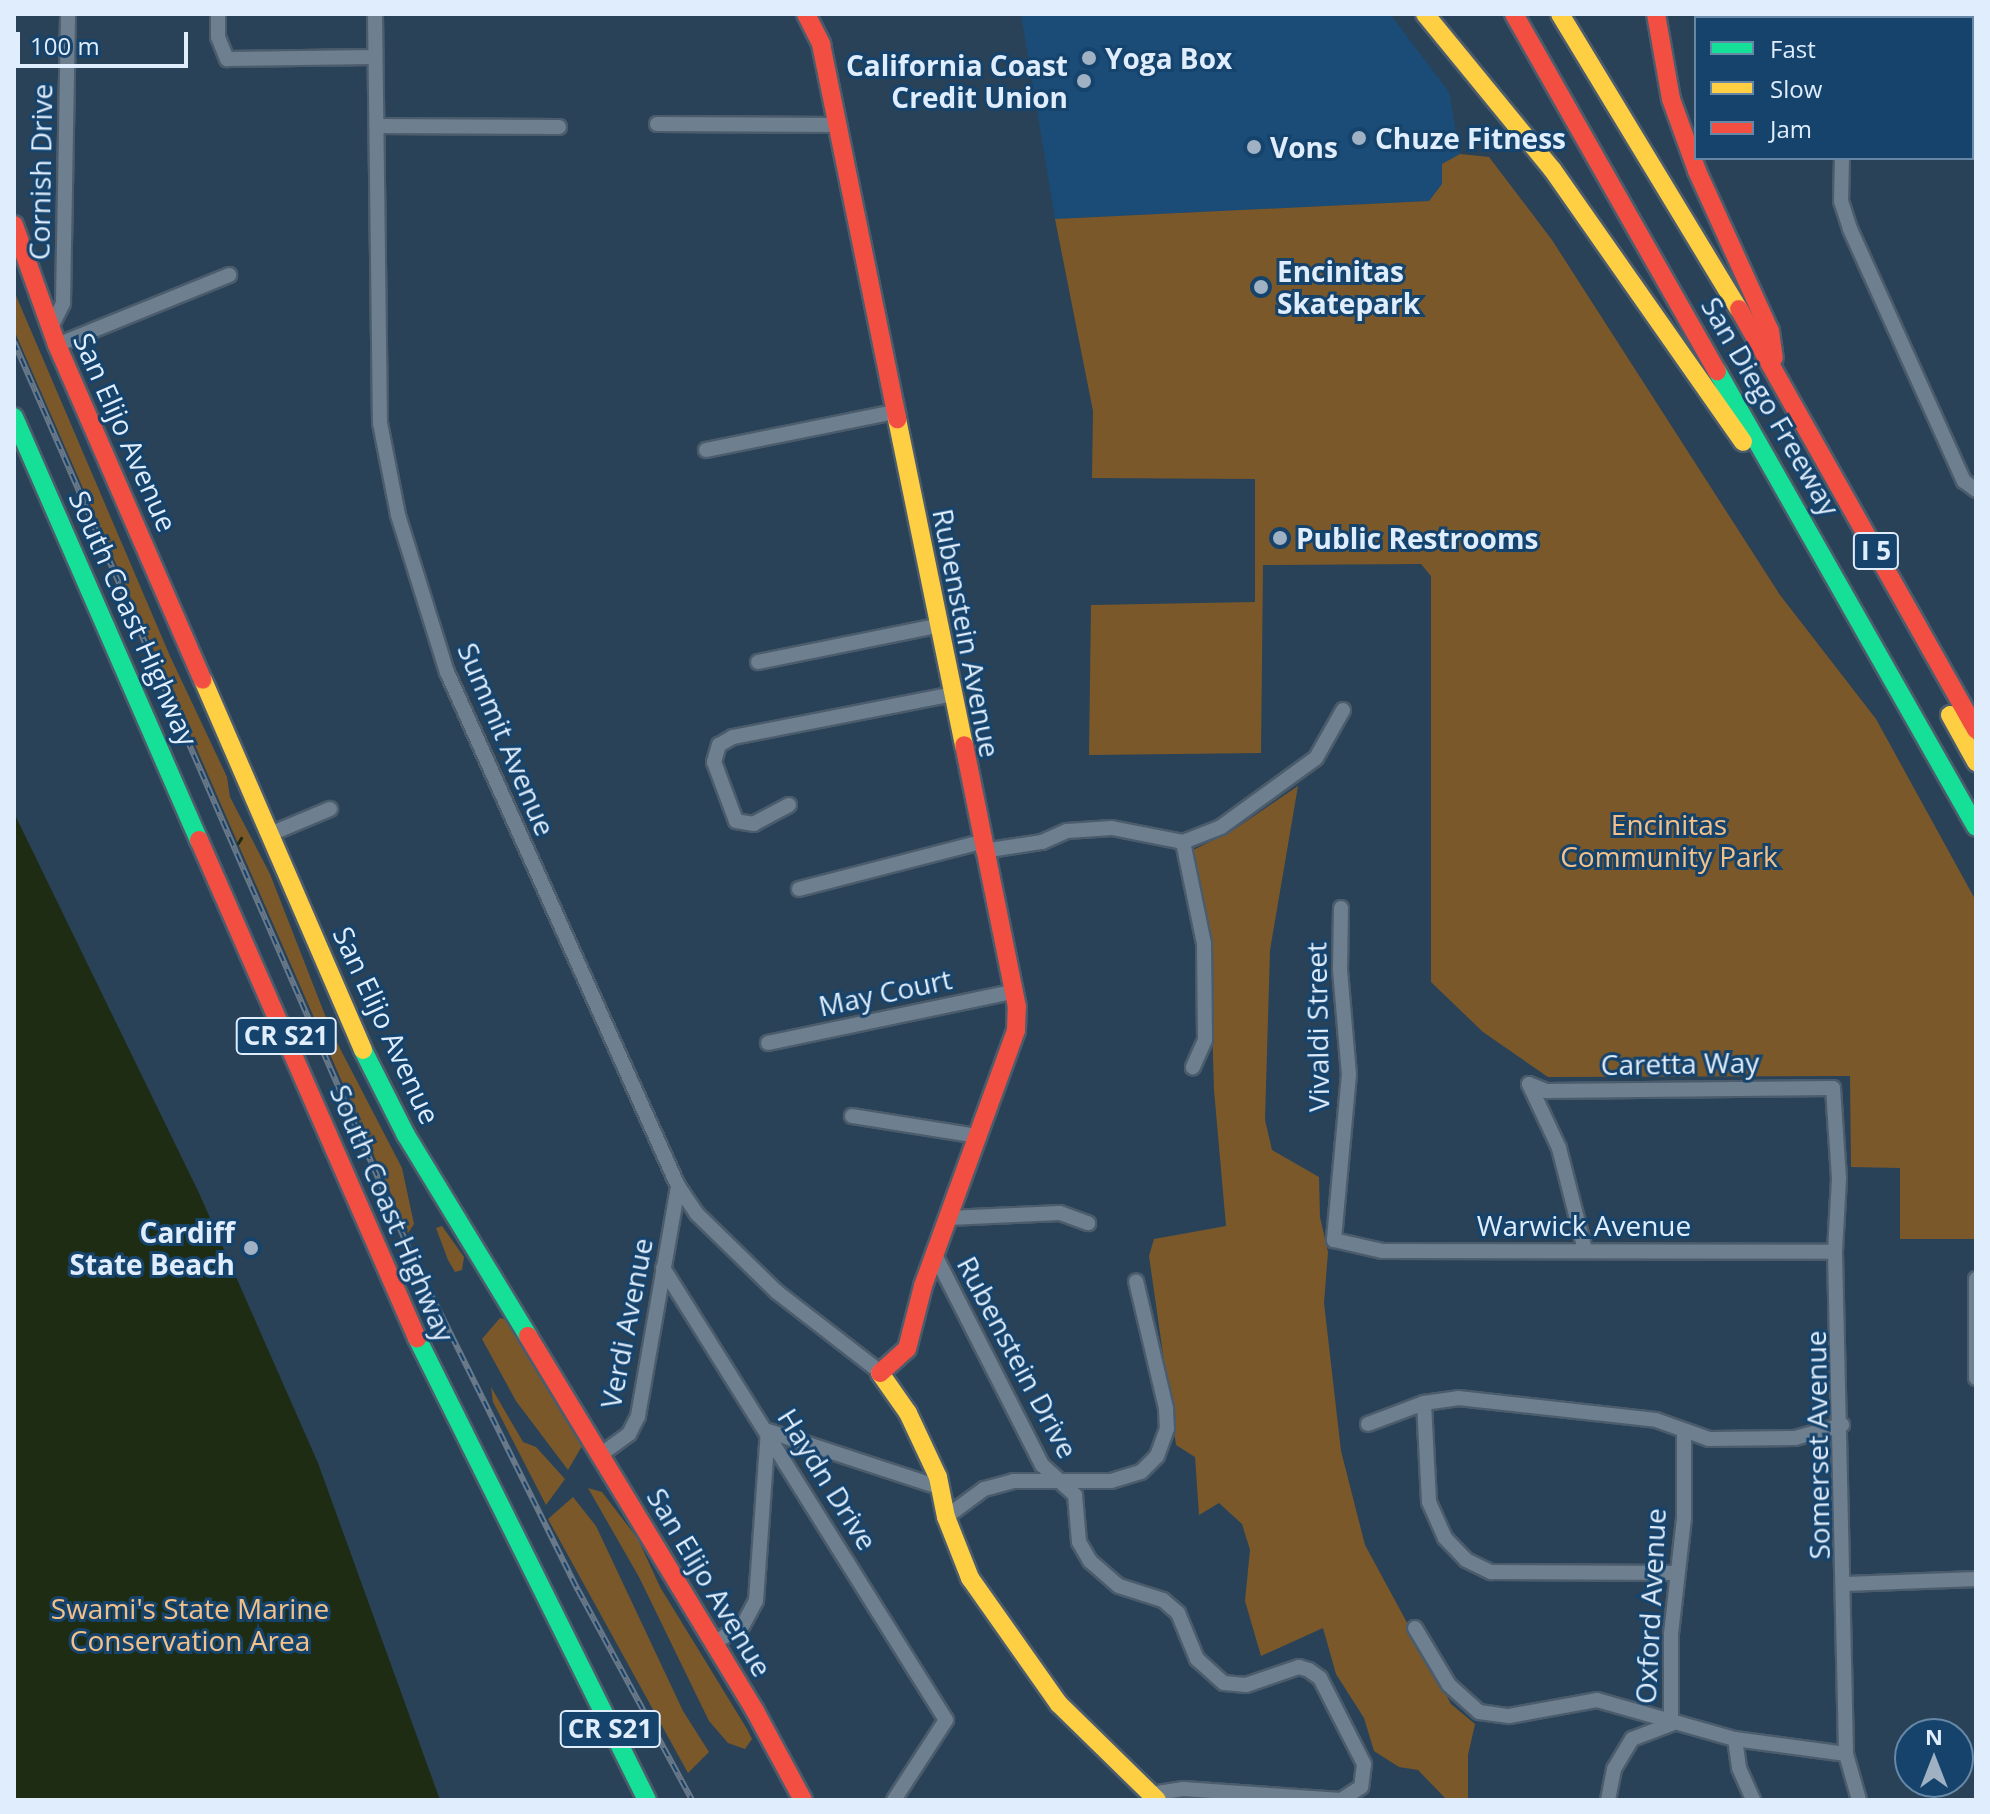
<!DOCTYPE html>
<html>
<head>
<meta charset="utf-8">
<style>
  body { margin:0 }
  #map { position:relative; width:1990px; height:1814px; overflow:hidden; background:#294258; font-family:"Open Sans",sans-serif }
  div>[style] { position:absolute }
  [style*='--x'] { left:calc(var(--x)*1px); top:calc(var(--y)*1px); width:calc(var(--w)*1px); rotate:calc(var(--a)*1deg) }
  .built>* { inset:0; background:#1a4c77 }
  .green>* { inset:0; background:#7b582a }
  .water>* { inset:0; background:#1f2c14 }
  .stream>* { height:3px; margin:-1.5px; padding:0 1.5px; transform-origin:1.5px; border-radius:1.5px; background:#1f2c14 }
  .roads { filter:drop-shadow(2px 0 #4b5c6c) drop-shadow(-2px 0 #4b5c6c) drop-shadow(0 2px #4b5c6c) drop-shadow(0 -2px #4b5c6c) }
  .street>* { height:14px; margin:-7px; padding:0 7px; transform-origin:7px; border-radius:7px; background:#6e7f90 }
  .fast>* { height:18px; margin:-9px; padding:0 9px; transform-origin:9px; border-radius:9px; background:#16e098 }
  .slow>* { height:18px; margin:-9px; padding:0 9px; transform-origin:9px; border-radius:9px; background:#ffcf43 }
  .jam>* { height:18px; margin:-9px; padding:0 9px; transform-origin:9px; border-radius:9px; background:#f24e42 }
  .rail>* { height:6px; margin-top:-3px; transform-origin:0; background:repeating-linear-gradient(90deg,#15436c 0 9px,#697989 0 18px); box-sizing:border-box; border-block:2px solid #697989 }
  .dots>* { width:22px; height:22px; translate:-50% -50%; box-sizing:border-box; border:4px solid #15436c; border-radius:50% }
  span { translate:-50% -50%; white-space:nowrap; text-align:center; line-height:1.15; -webkit-text-stroke:6px #15436c; paint-order:stroke }
  .shield-label span { padding:2px 6px; background:#15436c; border:2px solid; border-radius:6px; -webkit-text-stroke-width:0 }
  .shield-label { font-size:26px; color:#dfedfc; font-weight:700 }
  .poi-label { font-size:28px; color:#dfedfc; font-weight:700 }
  .left { translate:0 -50%; text-align:left }
  .right { translate:-100% -50%; text-align:right }
  .street-label { font-size:28px; color:#dfedfc }
  .park-label { font-size:28px; color:#f4c188 }
  .frame { position:absolute; inset:0; border:16px solid #dfedfc; pointer-events:none }
  .legend { position:absolute; left:1694px; top:16px; width:280px; height:144px; box-sizing:border-box; background:#15436c; border:2px solid #6687a6; margin:0; padding:10px 14px; list-style:none; font-size:24px; color:#dfedfc }
  .legend li { display:flex; align-items:center; gap:16px; height:40px }
  .legend b { width:40px; border:2px solid #6687a6 }
  .north { position:absolute; left:1894px; top:1718px; width:80px; height:80px; box-sizing:border-box; background:#15436c; border:2px solid #6687a6; border-radius:50%; rotate:0deg; font-size:22px; font-weight:700; line-height:32px; text-align:center; color:#dfedfc }
  .north::after { content:''; display:block; margin:auto; width:28px; height:36px; background:#9fb1c3; clip-path:polygon(50% 0,100% 100%,50% 72%,0 100%) }
  .scale { position:absolute; left:16px; top:32px; width:172px; height:36px; box-sizing:border-box; border:4px solid #dfedfc; border-top:0; padding-left:10px; font-size:24px; line-height:28px; white-space:nowrap; color:#dfedfc; -webkit-text-stroke:6px #15436c; paint-order:stroke }
</style>
</head>
<body>
<div id="map">
  <div class="built">
    <i style="clip-path:polygon(1021px 14px,1390px 14px,1449px 92px,1460px 154px,1442px 164px,1442px 184px,1429px 201px,1055px 219px)"></i>
  </div>
  <div class="green">
    <i style="clip-path:polygon(1460px 154px,1489px 157px,1552px 240px,1780px 595px,1876px 719px,1976px 901px,1976px 1239px,1900px 1239px,1900px 1168px,1851px 1167px,1850px 1076px,1548px 1077px,1483px 1032px,1431px 982px,1431px 576px,1421px 564px,1263px 565px,1261px 753px,1089px 755px,1091px 605px,1255px 602px,1255px 479px,1092px 478px,1093px 411px,1055px 219px,1429px 201px,1442px 184px,1442px 164px)"></i>
    <i style="clip-path:polygon(14px 291px,170px 656px,227px 777px,230px 797px,270px 874px,332px 1033px,402px 1168px,414px 1224px,408px 1233px,14px 330px)"></i>
    <i style="clip-path:polygon(1298px 786px,1270px 950px,1265px 1120px,1272px 1150px,1319px 1177px,1320px 1217px,1328px 1252px,1324px 1303px,1341px 1451px,1365px 1545px,1451px 1704px,1475px 1724px,1468px 1755px,1468px 1800px,1447px 1800px,1418px 1770px,1399px 1767px,1374px 1751px,1364px 1718px,1336px 1674px,1323px 1628px,1261px 1656px,1245px 1601px,1250px 1550px,1242px 1524px,1219px 1503px,1199px 1515px,1195px 1457px,1176px 1445px,1149px 1256px,1154px 1239px,1226px 1226px,1214px 1090px,1209px 924px,1193px 850px,1232px 831px)"></i>
    <i style="clip-path:polygon(442px 1226px,464px 1257px,462px 1270px,455px 1272px,448px 1260px,436px 1228px)"></i>
    <i style="clip-path:polygon(500px 1318px,508px 1320px,582px 1446px,568px 1470px,516px 1401px,482px 1339px)"></i>
    <i style="clip-path:polygon(491px 1387px,523px 1442px,536px 1447px,565px 1479px,546px 1505px,493px 1402px)"></i>
    <i style="clip-path:polygon(588px 1488px,602px 1492px,638px 1539px,660px 1587px,747px 1729px,752px 1739px,745px 1749px,728px 1743px,709px 1721px,639px 1577px)"></i>
    <i style="clip-path:polygon(573px 1497px,596px 1526px,683px 1711px,709px 1752px,688px 1773px,548px 1519px)"></i>
  </div>
  <div class="water">
    <i style="clip-path:polygon(14px 813px,199px 1193px,318px 1463px,440px 1800px,14px 1800px)"></i>
  </div>
  <div class="stream">
    <i style="--x:238;--y:843;--w:6;--a:-59"></i>
  </div>
  <div class="roads">
    <div class="street">
      <i style="--x:218;--y:14;--w:23;--a:90"></i>
      <i style="--x:218;--y:37;--w:24;--a:68"></i>
      <i style="--x:227;--y:59;--w:147;--a:-0.8"></i>
      <i style="--x:375;--y:14;--w:409;--a:89.3"></i>
      <i style="--x:380;--y:423;--w:94;--a:78.9"></i>
      <i style="--x:398;--y:515;--w:164;--a:72.7"></i>
      <i style="--x:447;--y:672;--w:564;--a:65.8"></i>
      <i style="--x:678;--y:1186;--w:34;--a:56"></i>
      <i style="--x:697;--y:1214;--w:112;--a:44.3"></i>
      <i style="--x:777;--y:1292;--w:129;--a:37.8"></i>
      <i style="--x:1972;--y:62;--w:4;--a:0"></i>
      <i style="--x:657;--y:124;--w:180;--a:0.3"></i>
      <i style="--x:378;--y:126;--w:181;--a:0.3"></i>
      <i style="--x:1842;--y:158;--w:43;--a:91.3"></i>
      <i style="--x:1841;--y:201;--w:29;--a:72"></i>
      <i style="--x:1850;--y:229;--w:277;--a:65.7"></i>
      <i style="--x:1964;--y:481;--w:15;--a:37"></i>
      <i style="--x:50;--y:329;--w:29;--a:-63"></i>
      <i style="--x:63;--y:303;--w:289;--a:-89"></i>
      <i style="--x:57;--y:345;--w:186;--a:-22.1"></i>
      <i style="--x:706;--y:450;--w:192;--a:-11.4"></i>
      <i style="--x:758;--y:662;--w:183;--a:-11.4"></i>
      <i style="--x:789;--y:805;--w:40;--a:152"></i>
      <i style="--x:754;--y:824;--w:18;--a:-171"></i>
      <i style="--x:736;--y:821;--w:63;--a:-110.4"></i>
      <i style="--x:714;--y:762;--w:18;--a:-74"></i>
      <i style="--x:719;--y:745;--w:16;--a:-30"></i>
      <i style="--x:733;--y:737;--w:221;--a:-11"></i>
      <i style="--x:270;--y:834;--w:65;--a:-22.6"></i>
      <i style="--x:1183;--y:842;--w:103;--a:78.3"></i>
      <i style="--x:1204;--y:943;--w:97;--a:89.4"></i>
      <i style="--x:1205;--y:1040;--w:30;--a:114"></i>
      <i style="--x:983;--y:851;--w:60;--a:-8.7"></i>
      <i style="--x:1042;--y:842;--w:27;--a:-24"></i>
      <i style="--x:1067;--y:831;--w:45;--a:-3.8"></i>
      <i style="--x:1112;--y:828;--w:72;--a:11.2"></i>
      <i style="--x:1183;--y:842;--w:41;--a:-21.5"></i>
      <i style="--x:1221;--y:827;--w:117;--a:-36"></i>
      <i style="--x:1316;--y:758;--w:55;--a:-60.6"></i>
      <i style="--x:799;--y:889;--w:188;--a:-14.5"></i>
      <i style="--x:1341;--y:908;--w:62;--a:90.9"></i>
      <i style="--x:1340;--y:970;--w:104;--a:85.1"></i>
      <i style="--x:1349;--y:1074;--w:167;--a:95.2"></i>
      <i style="--x:1334;--y:1240;--w:49;--a:12.9"></i>
      <i style="--x:1382;--y:1251;--w:453;--a:0.1"></i>
      <i style="--x:768;--y:1043;--w:250;--a:-11.8"></i>
      <i style="--x:1529;--y:1084;--w:18;--a:22"></i>
      <i style="--x:1546;--y:1091;--w:287;--a:-0.6"></i>
      <i style="--x:1833;--y:1088;--w:90;--a:86.2"></i>
      <i style="--x:1839;--y:1178;--w:74;--a:93.1"></i>
      <i style="--x:1835;--y:1252;--w:502;--a:88.74"></i>
      <i style="--x:1846;--y:1754;--w:48;--a:74.2"></i>
      <i style="--x:1529;--y:1084;--w:71;--a:64.9"></i>
      <i style="--x:1559;--y:1148;--w:105;--a:75.7"></i>
      <i style="--x:852;--y:1116;--w:127;--a:9.1"></i>
      <i style="--x:948;--y:1218;--w:112;--a:-2.6"></i>
      <i style="--x:1060;--y:1213;--w:30;--a:20"></i>
      <i style="--x:935;--y:1255;--w:236;--a:63"></i>
      <i style="--x:1042;--y:1465;--w:45;--a:42.3"></i>
      <i style="--x:1075;--y:1495;--w:47;--a:85.1"></i>
      <i style="--x:1079;--y:1542;--w:22;--a:60"></i>
      <i style="--x:1090;--y:1561;--w:38;--a:41"></i>
      <i style="--x:1119;--y:1586;--w:46;--a:17.7"></i>
      <i style="--x:1163;--y:1600;--w:20;--a:41"></i>
      <i style="--x:1178;--y:1613;--w:50;--a:67.6"></i>
      <i style="--x:1197;--y:1659;--w:36;--a:42"></i>
      <i style="--x:1224;--y:1683;--w:22;--a:5"></i>
      <i style="--x:1246;--y:1685;--w:56;--a:-18.8"></i>
      <i style="--x:1299;--y:1667;--w:10;--a:17"></i>
      <i style="--x:1309;--y:1670;--w:14;--a:36"></i>
      <i style="--x:1320;--y:1678;--w:97;--a:62.9"></i>
      <i style="--x:1364;--y:1764;--w:23;--a:97"></i>
      <i style="--x:1361;--y:1787;--w:24;--a:147"></i>
      <i style="--x:1341;--y:1800;--w:158;--a:-176"></i>
      <i style="--x:1183;--y:1789;--w:30;--a:171"></i>
      <i style="--x:663;--y:1268;--w:533;--a:57.95"></i>
      <i style="--x:946;--y:1720;--w:95;--a:123"></i>
      <i style="--x:1976;--y:1279;--w:99;--a:90"></i>
      <i style="--x:1424;--y:1403;--w:99;--a:87.1"></i>
      <i style="--x:1429;--y:1502;--w:39;--a:66"></i>
      <i style="--x:1445;--y:1538;--w:30;--a:46"></i>
      <i style="--x:1466;--y:1560;--w:28;--a:26"></i>
      <i style="--x:1491;--y:1572;--w:183;--a:0.3"></i>
      <i style="--x:1368;--y:1424;--w:60;--a:-20.6"></i>
      <i style="--x:1424;--y:1403;--w:34;--a:-8"></i>
      <i style="--x:1458;--y:1398;--w:199;--a:6.3"></i>
      <i style="--x:1656;--y:1420;--w:56;--a:19.7"></i>
      <i style="--x:1709;--y:1439;--w:86;--a:-0.7"></i>
      <i style="--x:1795;--y:1438;--w:49;--a:-15.5"></i>
      <i style="--x:600;--y:1455;--w:36;--a:-36"></i>
      <i style="--x:629;--y:1434;--w:20;--a:-63"></i>
      <i style="--x:638;--y:1416;--w:233;--a:-80.1"></i>
      <i style="--x:946;--y:1517;--w:47;--a:-36.4"></i>
      <i style="--x:984;--y:1489;--w:30;--a:-15"></i>
      <i style="--x:1013;--y:1481;--w:98;--a:0"></i>
      <i style="--x:1111;--y:1481;--w:31;--a:-17"></i>
      <i style="--x:1141;--y:1472;--w:23;--a:-45"></i>
      <i style="--x:1157;--y:1456;--w:29;--a:-70"></i>
      <i style="--x:1167;--y:1429;--w:21;--a:-93"></i>
      <i style="--x:1166;--y:1408;--w:130;--a:-103.3"></i>
      <i style="--x:1846;--y:1584;--w:130;--a:-2.2"></i>
      <i style="--x:1415;--y:1628;--w:66;--a:59.2"></i>
      <i style="--x:1449;--y:1685;--w:40;--a:42"></i>
      <i style="--x:1479;--y:1712;--w:30;--a:8"></i>
      <i style="--x:1509;--y:1716;--w:89;--a:-10.3"></i>
      <i style="--x:1597;--y:1700;--w:143;--a:15.8"></i>
      <i style="--x:1735;--y:1739;--w:112;--a:7.7"></i>
      <i style="--x:714;--y:1643;--w:34;--a:-32"></i>
      <i style="--x:743;--y:1625;--w:27;--a:-62"></i>
      <i style="--x:756;--y:1601;--w:170;--a:-86"></i>
      <i style="--x:768;--y:1431;--w:179;--a:18.2"></i>
      <i style="--x:1735;--y:1739;--w:29;--a:82"></i>
      <i style="--x:1739;--y:1768;--w:35;--a:66"></i>
      <i style="--x:1608;--y:1800;--w:32;--a:-79"></i>
      <i style="--x:1614;--y:1769;--w:35;--a:-59"></i>
      <i style="--x:1632;--y:1739;--w:42;--a:-21"></i>
      <i style="--x:1671;--y:1724;--w:90;--a:-90"></i>
      <i style="--x:1671;--y:1634;--w:116;--a:-83.6"></i>
      <i style="--x:1684;--y:1519;--w:88;--a:-90"></i>
    </div>
    <div class="fast">
      <i style="--x:1717;--y:371;--w:524;--a:60.4"></i>
      <i style="--x:14;--y:417;--w:462;--a:66.4"></i>
      <i style="--x:363;--y:1050;--w:95;--a:63.2"></i>
      <i style="--x:406;--y:1135;--w:235;--a:58.7"></i>
      <i style="--x:417;--y:1338;--w:516;--a:63.53"></i>
    </div>
    <div class="slow">
      <i style="--x:1425;--y:14;--w:200;--a:50.7"></i>
      <i style="--x:1552;--y:169;--w:333;--a:55"></i>
      <i style="--x:1560;--y:14;--w:345;--a:58.8"></i>
      <i style="--x:897;--y:419;--w:333;--a:78.4"></i>
      <i style="--x:203;--y:680;--w:403;--a:66.6"></i>
      <i style="--x:1950;--y:715;--w:54;--a:61"></i>
      <i style="--x:880;--y:1373;--w:49;--a:55"></i>
      <i style="--x:908;--y:1413;--w:71;--a:64.9"></i>
      <i style="--x:938;--y:1477;--w:41;--a:78.7"></i>
      <i style="--x:946;--y:1517;--w:66;--a:68.5"></i>
      <i style="--x:970;--y:1578;--w:154;--a:54.8"></i>
      <i style="--x:1059;--y:1704;--w:137;--a:44.4"></i>
    </div>
    <div class="jam">
      <i style="--x:806;--y:14;--w:34;--a:63"></i>
      <i style="--x:821;--y:44;--w:383;--a:78.5"></i>
      <i style="--x:1514;--y:14;--w:411;--a:60.4"></i>
      <i style="--x:1656;--y:14;--w:86;--a:80"></i>
      <i style="--x:1671;--y:99;--w:77;--a:70.1"></i>
      <i style="--x:1697;--y:171;--w:176;--a:65.5"></i>
      <i style="--x:1770;--y:331;--w:27;--a:82"></i>
      <i style="--x:14;--y:225;--w:127;--a:70.3"></i>
      <i style="--x:57;--y:345;--w:365;--a:66.5"></i>
      <i style="--x:1739;--y:309;--w:483;--a:60.6"></i>
      <i style="--x:199;--y:840;--w:544;--a:66.36"></i>
      <i style="--x:528;--y:1336;--w:438;--a:58.8"></i>
      <i style="--x:755;--y:1711;--w:101;--a:61.7"></i>
      <i style="--x:880;--y:1373;--w:36;--a:-42"></i>
      <i style="--x:907;--y:1349;--w:65;--a:-75.7"></i>
      <i style="--x:923;--y:1286;--w:272;--a:-70"></i>
      <i style="--x:1016;--y:1030;--w:23;--a:-88"></i>
      <i style="--x:1017;--y:1007;--w:267;--a:-101.4"></i>
    </div>
  </div>
  <div class="rail">
    <i style="--x:14;--y:342;--w:997;--a:66.47"></i>
    <i style="--x:412;--y:1256;--w:373;--a:63.6"></i>
    <i style="--x:578;--y:1590;--w:239;--a:61.5"></i>
  </div>
  <div class="dots">
    <i style="left:1089px;top:58px;background:#9fb1c3"></i>
    <i style="left:1084px;top:81px;background:#9fb1c3"></i>
    <i style="left:1359px;top:138px;background:#9fb1c3"></i>
    <i style="left:1254px;top:147px;background:#9fb1c3"></i>
    <i style="left:1261px;top:287px;background:#9fb1c3"></i>
    <i style="left:1280px;top:538px;background:#9fb1c3"></i>
    <i style="left:251px;top:1248px;background:#9fb1c3"></i>
  </div>
  <div class="shield-label">
    <span style="left:1876px;top:551px">I 5</span>
    <span style="left:286px;top:1036px">CR S21</span>
    <span style="left:610px;top:1729px">CR S21</span>
  </div>
  <div class="poi-label">
    <span class="left" style="left:1105px;top:58px">Yoga Box</span>
    <span class="right" style="left:1068px;top:81px">California Coast<br>Credit Union</span>
    <span class="left" style="left:1375px;top:138px">Chuze Fitness</span>
    <span class="left" style="left:1270px;top:147px">Vons</span>
    <span class="left" style="left:1277px;top:287px">Encinitas<br>Skatepark</span>
    <span class="left" style="left:1296px;top:538px">Public Restrooms</span>
    <span class="right" style="left:235px;top:1248px">Cardiff<br>State Beach</span>
  </div>
  <div class="street-label">
    <span style="left:40px;top:172px;rotate:-89deg">Cornish Drive</span>
    <span style="left:1771px;top:406px;rotate:60deg">San Diego Freeway</span>
    <span style="left:126px;top:432px;rotate:66deg">San Elijo Avenue</span>
    <span style="left:134px;top:618px;rotate:66deg">South Coast Highway</span>
    <span style="left:967px;top:633px;rotate:79deg">Rubenstein Avenue</span>
    <span style="left:507px;top:739px;rotate:67deg">Summit Avenue</span>
    <span style="left:885px;top:992px;rotate:-12deg">May Court</span>
    <span style="left:387px;top:1025px;rotate:65deg">San Elijo Avenue</span>
    <span style="left:1317px;top:1027px;rotate:-91deg">Vivaldi Street</span>
    <span style="left:1680px;top:1063px;rotate:-1deg">Caretta Way</span>
    <span style="left:393px;top:1213px;rotate:67deg">South Coast Highway</span>
    <span style="left:1584px;top:1225px">Warwick Avenue</span>
    <span style="left:626px;top:1323px;rotate:-79deg">Verdi Avenue</span>
    <span style="left:1018px;top:1357px;rotate:62deg">Rubenstein Drive</span>
    <span style="left:1817px;top:1445px;rotate:-91deg">Somerset Avenue</span>
    <span style="left:828px;top:1479px;rotate:58deg">Haydn Drive</span>
    <span style="left:710px;top:1582px;rotate:59deg">San Elijo Avenue</span>
    <span style="left:1650px;top:1606px;rotate:-87deg">Oxford Avenue</span>
  </div>
  <div class="park-label">
    <span style="left:1669px;top:840px">Encinitas<br>Community Park</span>
    <span style="left:190px;top:1624px">Swami's State Marine<br>Conservation Area</span>
  </div>
  <div class="frame"></div>
  <ul class="legend">
  <li><b style="height:10px;background:#16e098"></b>Fast</li>
  <li><b style="height:10px;background:#ffcf43"></b>Slow</li>
  <li><b style="height:10px;background:#f24e42"></b>Jam</li>
  </ul>
  <div class="north">N</div>
  <div class="scale">100 m</div>
</div>
</body>
</html>
